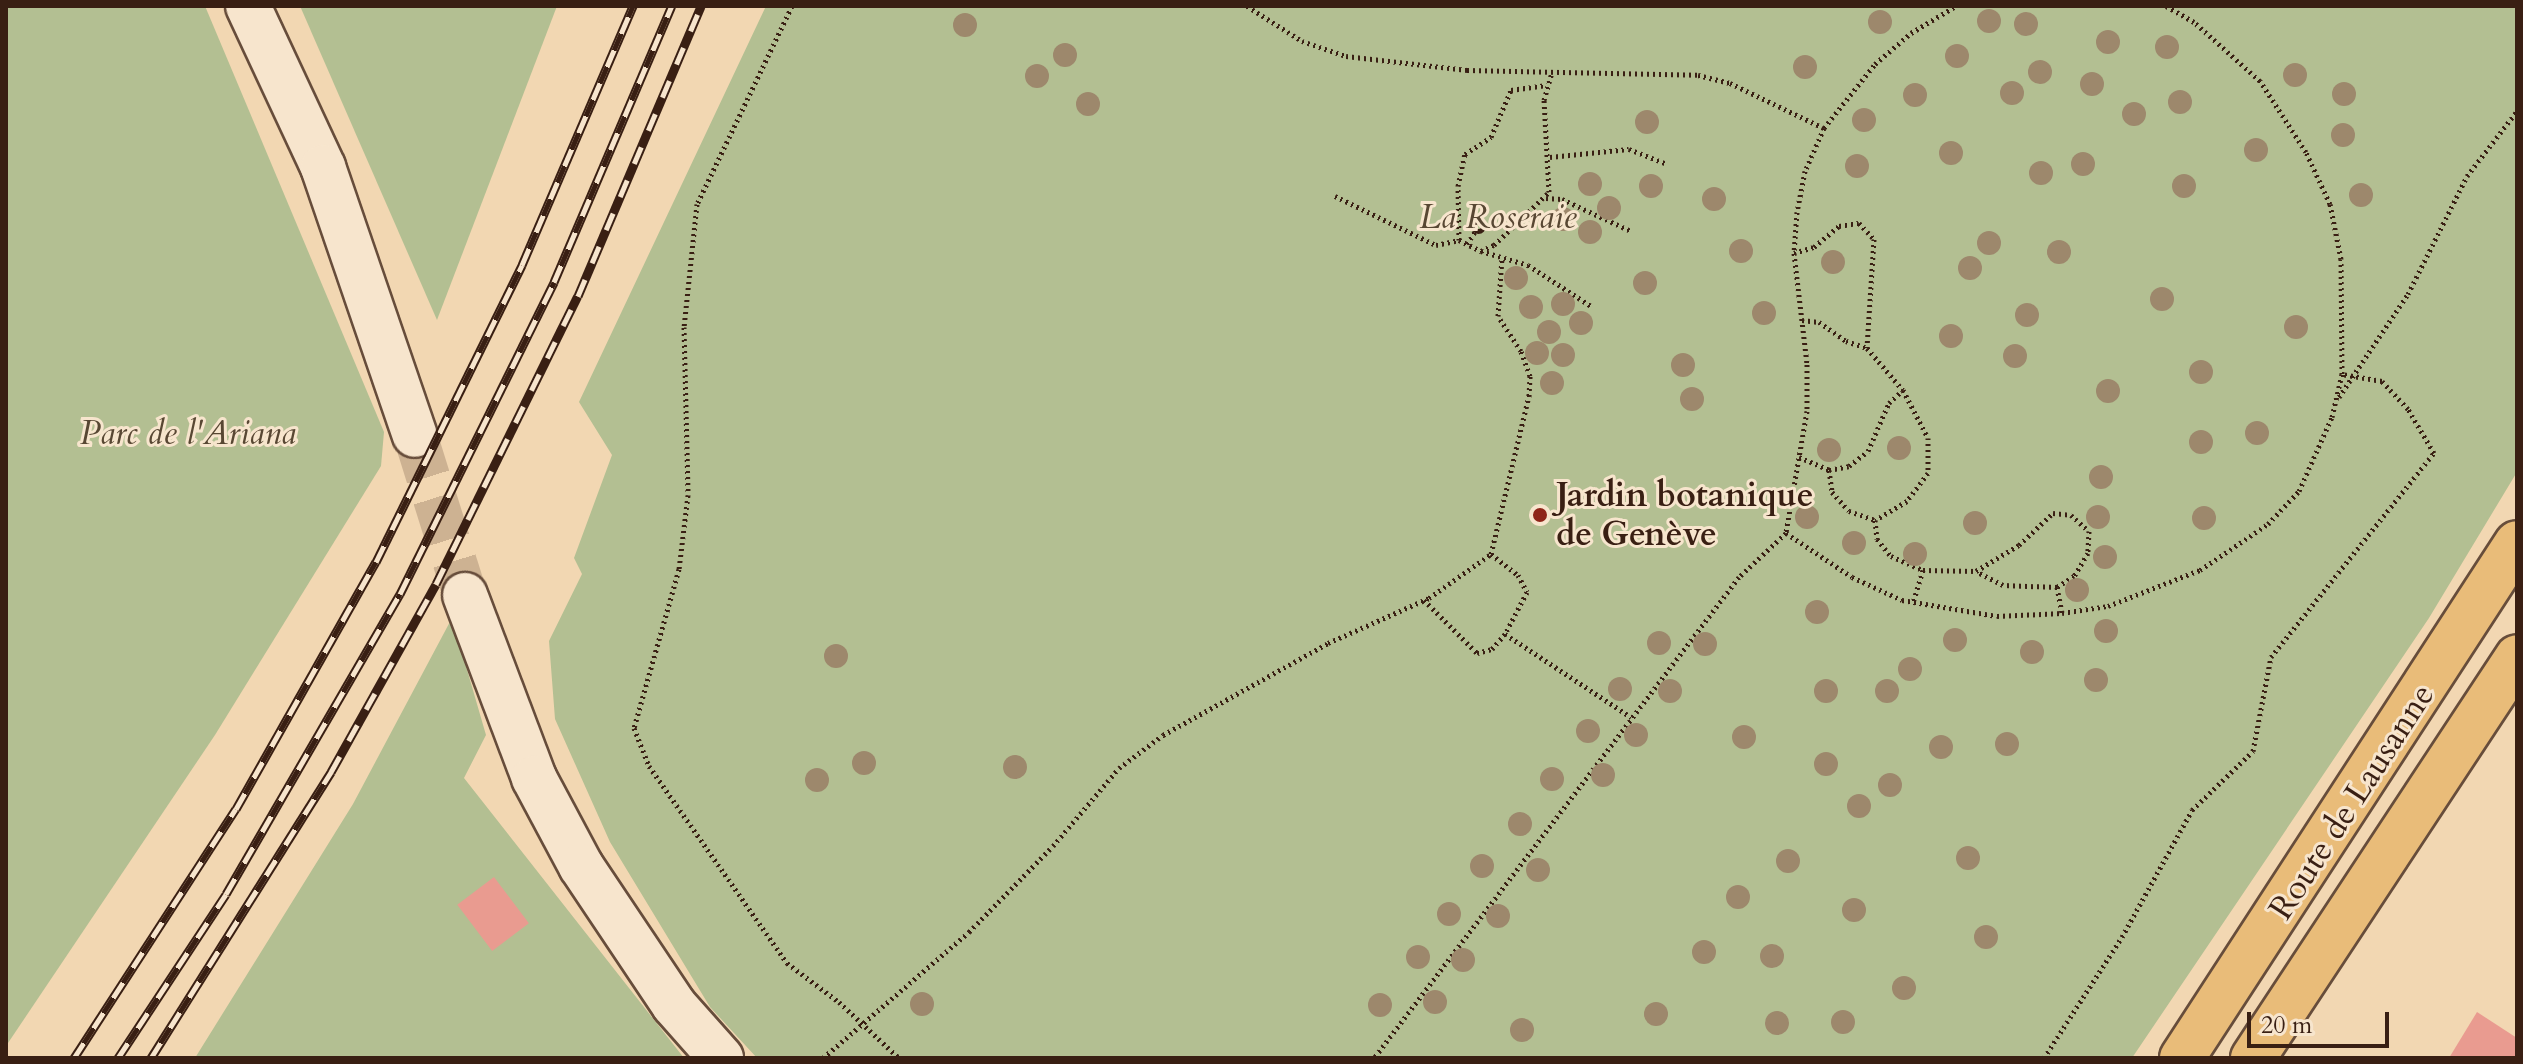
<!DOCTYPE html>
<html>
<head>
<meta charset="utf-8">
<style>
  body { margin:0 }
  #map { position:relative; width:2523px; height:1064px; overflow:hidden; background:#f2d7b2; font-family:Cardo,serif }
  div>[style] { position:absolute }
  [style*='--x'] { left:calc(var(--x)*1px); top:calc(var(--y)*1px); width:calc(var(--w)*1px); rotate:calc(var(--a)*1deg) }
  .green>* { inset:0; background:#b3bf92 }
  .building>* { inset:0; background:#e99b90; transform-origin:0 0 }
  .minor-tunnel>* { height:44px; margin-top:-22px; transform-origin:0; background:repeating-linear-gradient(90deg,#cdb292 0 44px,transparent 0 66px) }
  .path>* { height:5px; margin-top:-2.5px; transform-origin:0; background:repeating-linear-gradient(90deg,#391f13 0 2px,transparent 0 6px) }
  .path>.ring { margin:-2.5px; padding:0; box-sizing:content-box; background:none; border:5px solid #391f13; border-radius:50% }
  .roads { filter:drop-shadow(2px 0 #674d3b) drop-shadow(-2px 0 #674d3b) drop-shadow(0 2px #674d3b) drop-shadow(0 -2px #674d3b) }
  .minor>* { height:44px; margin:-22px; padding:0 22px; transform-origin:22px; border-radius:22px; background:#f7e5cd }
  .primary>* { height:44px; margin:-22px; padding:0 22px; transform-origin:22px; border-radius:22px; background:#e9bc79 }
  .rail>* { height:9px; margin-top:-4.5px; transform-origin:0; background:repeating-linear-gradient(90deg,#f7e5cd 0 18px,#391f13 0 36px); box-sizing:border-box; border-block:2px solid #391f13 }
  .trees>* { width:24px; height:24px; margin:-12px; border-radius:50%; background:#9d886c }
  .dots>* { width:22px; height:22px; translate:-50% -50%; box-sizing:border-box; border:4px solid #f7e5cd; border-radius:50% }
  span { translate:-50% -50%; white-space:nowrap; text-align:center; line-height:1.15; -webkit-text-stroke:6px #f7e5cd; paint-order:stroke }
  .park-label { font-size:34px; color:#584733; font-style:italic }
  .poi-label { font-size:34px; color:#391f13; font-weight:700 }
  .left { translate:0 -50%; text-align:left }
  .street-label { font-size:34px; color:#391f13 }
  .frame { position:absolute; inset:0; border:8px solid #391f13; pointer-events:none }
  .scale { position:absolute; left:2247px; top:1012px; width:142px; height:36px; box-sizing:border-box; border:4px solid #391f13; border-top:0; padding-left:10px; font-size:24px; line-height:28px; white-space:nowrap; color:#391f13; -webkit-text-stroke:6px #f7e5cd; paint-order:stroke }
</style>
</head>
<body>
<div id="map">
  <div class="green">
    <i style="clip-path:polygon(6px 6px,205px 6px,384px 432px,381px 466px,215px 735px,6px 1046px)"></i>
    <i style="clip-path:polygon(300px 6px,557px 6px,437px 320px)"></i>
    <i style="clip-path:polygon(766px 6px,2517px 6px,2517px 472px,2429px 618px,2132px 1058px,757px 1058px,710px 1007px,610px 842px,555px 719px,549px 641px,582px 574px,574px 558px,612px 455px,579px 402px)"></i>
    <i style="clip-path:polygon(452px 618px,486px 735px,464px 778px,684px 1058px,195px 1058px,353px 804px)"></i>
  </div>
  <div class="building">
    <i style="left:494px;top:877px;width:58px;height:46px;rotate:53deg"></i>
    <i style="clip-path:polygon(2477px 1012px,2517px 1038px,2517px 1058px,2449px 1058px)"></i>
  </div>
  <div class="minor-tunnel">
    <i style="--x:415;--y:435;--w:168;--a:72.6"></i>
  </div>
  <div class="path">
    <i style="--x:792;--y:6;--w:220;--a:115.6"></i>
    <i style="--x:697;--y:204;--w:124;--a:96"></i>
    <i style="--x:684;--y:327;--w:168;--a:88.6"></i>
    <i style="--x:688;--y:495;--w:75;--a:96.9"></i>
    <i style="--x:679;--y:569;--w:165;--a:105.8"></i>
    <i style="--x:634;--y:728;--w:41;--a:68.5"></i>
    <i style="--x:649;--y:766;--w:241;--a:55"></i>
    <i style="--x:787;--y:963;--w:65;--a:36.9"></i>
    <i style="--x:839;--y:1002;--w:82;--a:43"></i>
    <i style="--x:1247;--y:6;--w:65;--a:32.5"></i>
    <i style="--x:1302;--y:41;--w:46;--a:18.8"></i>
    <i style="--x:1346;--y:56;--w:122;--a:6.6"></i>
    <i style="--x:1467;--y:70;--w:231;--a:1.2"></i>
    <i style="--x:1698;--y:75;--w:33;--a:14"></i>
    <i style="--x:1730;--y:83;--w:104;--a:25.6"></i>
    <i style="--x:1824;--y:128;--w:47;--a:113.8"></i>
    <i style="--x:1805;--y:171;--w:42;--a:101"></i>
    <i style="--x:1797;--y:212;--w:41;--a:94.2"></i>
    <i style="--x:1794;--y:253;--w:112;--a:83.3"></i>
    <i style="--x:1807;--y:364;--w:47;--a:90"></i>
    <i style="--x:1807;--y:411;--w:124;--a:99.8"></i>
    <i style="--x:1786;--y:533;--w:64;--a:136.9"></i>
    <i style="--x:1739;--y:577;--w:604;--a:127.19"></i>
    <i style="--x:1824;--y:128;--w:82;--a:-51.4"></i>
    <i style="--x:1875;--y:64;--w:48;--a:-40.7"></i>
    <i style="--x:1911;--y:33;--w:52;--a:-31"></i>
    <i style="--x:1550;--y:157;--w:79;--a:-5.8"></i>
    <i style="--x:1629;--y:149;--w:41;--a:21.5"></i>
    <i style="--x:1335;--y:196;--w:112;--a:25.9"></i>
    <i style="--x:1436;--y:245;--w:24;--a:-12"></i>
    <i style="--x:1459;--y:240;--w:25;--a:27"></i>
    <i style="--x:1481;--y:251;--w:14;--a:-25"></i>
    <i style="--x:1494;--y:245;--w:76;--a:-43.9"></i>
    <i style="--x:1549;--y:192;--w:92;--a:-93.1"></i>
    <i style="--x:1544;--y:100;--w:29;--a:-74"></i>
    <i style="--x:1546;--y:198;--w:16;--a:4"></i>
    <i style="--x:1562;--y:199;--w:76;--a:24.9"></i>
    <i class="ring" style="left:1473px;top:221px;width:5px;height:5px"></i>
    <i style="--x:1459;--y:240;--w:54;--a:-91.1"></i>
    <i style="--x:1458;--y:186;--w:33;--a:-78"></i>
    <i style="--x:1465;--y:154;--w:31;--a:-33"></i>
    <i style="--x:1491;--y:137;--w:51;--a:-66.9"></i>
    <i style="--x:1511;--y:90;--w:36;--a:-8"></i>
    <i style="--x:1467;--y:244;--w:17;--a:-57"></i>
    <i style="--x:1481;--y:251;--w:49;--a:16.6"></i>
    <i style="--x:1528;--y:265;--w:75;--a:33.1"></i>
    <i style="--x:1794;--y:253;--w:21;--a:-17"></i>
    <i style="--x:1814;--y:247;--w:33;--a:-40"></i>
    <i style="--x:1839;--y:226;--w:20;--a:-9"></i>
    <i style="--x:1859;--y:223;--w:22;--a:47"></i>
    <i style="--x:1874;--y:239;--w:109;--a:93.7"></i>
    <i style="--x:1867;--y:348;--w:55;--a:49.4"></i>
    <i style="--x:1903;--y:390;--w:54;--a:62.5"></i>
    <i style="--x:1928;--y:438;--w:35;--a:90"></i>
    <i style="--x:1928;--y:473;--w:35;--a:127"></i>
    <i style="--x:1907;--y:501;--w:37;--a:149"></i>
    <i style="--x:1875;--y:520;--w:19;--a:84"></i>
    <i style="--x:1877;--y:539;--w:22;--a:51"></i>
    <i style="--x:1891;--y:556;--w:35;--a:24"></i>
    <i style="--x:1923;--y:570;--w:34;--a:107"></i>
    <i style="--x:1802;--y:320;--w:17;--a:7"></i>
    <i style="--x:1819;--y:322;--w:33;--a:35"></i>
    <i style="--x:1846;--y:341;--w:22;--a:18"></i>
    <i style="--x:2339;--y:397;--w:124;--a:-56.2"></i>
    <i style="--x:2408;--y:294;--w:132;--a:-63.4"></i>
    <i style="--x:2467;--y:176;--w:82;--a:-52.4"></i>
    <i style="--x:1799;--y:457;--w:33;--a:23"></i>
    <i style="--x:1829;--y:470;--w:22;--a:82"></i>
    <i style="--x:1832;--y:492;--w:25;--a:48"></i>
    <i style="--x:1849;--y:511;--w:28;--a:19"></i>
    <i style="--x:1829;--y:470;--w:20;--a:-11"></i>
    <i style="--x:1849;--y:466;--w:24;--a:-38"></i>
    <i style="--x:1868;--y:451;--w:52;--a:-66.4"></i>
    <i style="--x:1889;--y:403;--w:19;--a:-43"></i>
    <i style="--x:1786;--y:533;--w:79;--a:33.7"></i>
    <i style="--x:1852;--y:577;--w:55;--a:24.7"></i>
    <i style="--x:1902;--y:600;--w:96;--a:9.6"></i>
    <i style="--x:1997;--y:616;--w:65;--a:-2.6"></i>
    <i style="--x:2062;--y:613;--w:47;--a:-8.7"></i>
    <i style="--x:2108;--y:606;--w:99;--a:-21.4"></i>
    <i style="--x:2200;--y:570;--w:82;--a:-34.1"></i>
    <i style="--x:2268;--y:524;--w:45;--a:-46.8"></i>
    <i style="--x:2299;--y:491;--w:81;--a:-66"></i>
    <i style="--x:2332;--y:417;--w:44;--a:-76.9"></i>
    <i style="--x:2342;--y:374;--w:115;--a:-90.5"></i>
    <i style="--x:2341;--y:259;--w:56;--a:-101.3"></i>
    <i style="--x:2330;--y:204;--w:57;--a:-114.8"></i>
    <i style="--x:2306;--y:152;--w:85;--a:-122.9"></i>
    <i style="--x:2260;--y:81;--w:89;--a:-138.2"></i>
    <i style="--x:2194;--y:22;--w:32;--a:-150"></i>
    <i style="--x:1491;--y:554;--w:34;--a:38"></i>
    <i style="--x:1518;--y:575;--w:19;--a:62"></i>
    <i style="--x:1527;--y:592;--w:47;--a:117.6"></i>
    <i style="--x:1505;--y:634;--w:151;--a:33.4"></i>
    <i style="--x:1923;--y:570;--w:53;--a:1.1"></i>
    <i style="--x:1976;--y:571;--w:50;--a:-31.2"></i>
    <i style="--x:2019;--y:545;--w:47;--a:-43.3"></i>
    <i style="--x:2053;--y:513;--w:18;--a:6"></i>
    <i style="--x:2071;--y:515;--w:24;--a:42"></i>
    <i style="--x:2089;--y:531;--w:22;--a:93"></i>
    <i style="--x:2088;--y:553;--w:27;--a:121"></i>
    <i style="--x:2074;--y:576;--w:20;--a:147"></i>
    <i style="--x:2057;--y:587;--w:54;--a:-177.9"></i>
    <i style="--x:2003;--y:585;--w:30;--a:-153"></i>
    <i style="--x:2057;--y:587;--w:26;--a:79"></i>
    <i style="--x:1424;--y:600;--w:75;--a:45"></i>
    <i style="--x:1477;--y:653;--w:16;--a:-15"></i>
    <i style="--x:1492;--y:649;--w:20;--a:-49"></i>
    <i style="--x:823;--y:1058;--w:193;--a:-40.8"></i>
    <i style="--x:969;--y:932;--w:120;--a:-45.7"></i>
    <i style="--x:1053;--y:846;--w:102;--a:-49.8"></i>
    <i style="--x:1119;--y:768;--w:55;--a:-36.9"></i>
    <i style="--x:1163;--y:735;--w:189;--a:-29.1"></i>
    <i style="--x:1328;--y:643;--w:111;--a:-24"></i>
    <i style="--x:1429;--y:598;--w:76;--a:-35.4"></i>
    <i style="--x:1491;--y:554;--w:163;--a:-76.5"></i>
    <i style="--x:1529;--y:396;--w:20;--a:-87"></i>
    <i style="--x:1530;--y:376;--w:27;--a:-110"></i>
    <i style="--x:1521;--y:351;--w:42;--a:-123.3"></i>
    <i style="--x:1498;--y:316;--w:58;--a:-86.1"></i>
    <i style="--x:2044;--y:1058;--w:144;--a:-57.2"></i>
    <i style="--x:2122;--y:937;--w:145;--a:-61.1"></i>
    <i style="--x:2192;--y:810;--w:85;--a:-44"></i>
    <i style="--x:2253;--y:751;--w:96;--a:-79.2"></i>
    <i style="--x:2271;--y:657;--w:261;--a:-51.4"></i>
    <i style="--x:2434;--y:453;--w:51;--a:-120.6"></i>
    <i style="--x:2408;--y:409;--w:38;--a:-133"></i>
    <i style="--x:2382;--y:381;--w:41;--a:-170.1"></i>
  </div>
  <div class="roads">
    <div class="minor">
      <i style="--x:248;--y:6;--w:178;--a:65"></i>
      <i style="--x:323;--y:167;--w:283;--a:71.1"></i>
      <i style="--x:465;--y:595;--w:196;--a:69.3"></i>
      <i style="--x:534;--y:778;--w:100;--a:61.9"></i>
      <i style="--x:581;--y:866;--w:167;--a:56.2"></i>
      <i style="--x:674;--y:1005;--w:71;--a:48.4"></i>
    </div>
    <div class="primary">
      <i style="--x:2182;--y:1058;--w:614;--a:-56.96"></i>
      <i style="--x:2253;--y:1058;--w:480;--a:-56.6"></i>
    </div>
  </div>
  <div class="rail">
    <i style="--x:74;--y:1058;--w:297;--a:-57"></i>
    <i style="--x:236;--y:809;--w:284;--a:-60.5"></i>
    <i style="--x:376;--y:562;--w:331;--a:-63.8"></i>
    <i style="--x:522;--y:265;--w:282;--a:-66.8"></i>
    <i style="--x:118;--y:1058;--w:196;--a:-56.6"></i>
    <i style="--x:226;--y:894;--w:347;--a:-59.9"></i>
    <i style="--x:400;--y:594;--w:348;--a:-63.7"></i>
    <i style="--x:554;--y:282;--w:300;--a:-66.9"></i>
    <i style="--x:151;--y:1058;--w:338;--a:-57.8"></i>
    <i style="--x:331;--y:772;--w:215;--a:-60.8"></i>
    <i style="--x:436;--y:584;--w:321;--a:-63.8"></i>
    <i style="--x:578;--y:296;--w:315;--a:-67"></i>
  </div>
  <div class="trees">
    <i style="left:1989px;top:21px"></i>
    <i style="left:1880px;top:22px"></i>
    <i style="left:2026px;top:24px"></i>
    <i style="left:965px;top:25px"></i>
    <i style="left:2108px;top:42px"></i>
    <i style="left:2167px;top:47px"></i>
    <i style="left:1065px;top:55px"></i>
    <i style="left:1957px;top:56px"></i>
    <i style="left:1805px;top:67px"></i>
    <i style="left:2040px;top:72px"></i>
    <i style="left:2295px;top:75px"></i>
    <i style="left:1037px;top:76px"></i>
    <i style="left:2092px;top:84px"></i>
    <i style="left:2012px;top:93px"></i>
    <i style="left:2344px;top:94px"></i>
    <i style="left:1915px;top:95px"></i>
    <i style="left:2180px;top:102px"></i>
    <i style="left:1088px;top:104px"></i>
    <i style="left:2134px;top:114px"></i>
    <i style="left:1864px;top:120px"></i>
    <i style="left:1647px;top:122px"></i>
    <i style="left:2343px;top:135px"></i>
    <i style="left:2256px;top:150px"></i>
    <i style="left:1951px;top:153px"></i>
    <i style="left:2083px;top:164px"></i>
    <i style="left:1857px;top:166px"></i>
    <i style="left:2041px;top:173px"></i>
    <i style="left:1590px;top:184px"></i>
    <i style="left:1651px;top:186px"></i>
    <i style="left:2184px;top:186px"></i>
    <i style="left:2361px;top:195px"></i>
    <i style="left:1714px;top:199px"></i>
    <i style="left:1609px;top:208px"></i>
    <i style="left:1563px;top:219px"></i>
    <i style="left:1590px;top:232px"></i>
    <i style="left:1989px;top:243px"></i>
    <i style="left:1741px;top:251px"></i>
    <i style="left:2059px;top:252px"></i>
    <i style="left:1833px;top:262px"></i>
    <i style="left:1970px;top:268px"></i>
    <i style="left:1516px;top:278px"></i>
    <i style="left:1645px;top:283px"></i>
    <i style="left:2162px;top:299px"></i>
    <i style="left:1563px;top:304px"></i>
    <i style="left:1531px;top:307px"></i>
    <i style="left:1764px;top:313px"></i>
    <i style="left:2027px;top:315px"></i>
    <i style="left:1581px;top:323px"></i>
    <i style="left:2296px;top:327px"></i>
    <i style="left:1549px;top:332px"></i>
    <i style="left:1951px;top:336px"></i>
    <i style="left:1537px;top:353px"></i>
    <i style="left:1563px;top:355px"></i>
    <i style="left:2015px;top:356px"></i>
    <i style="left:1683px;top:365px"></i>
    <i style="left:2201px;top:372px"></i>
    <i style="left:1552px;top:383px"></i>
    <i style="left:2108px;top:391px"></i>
    <i style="left:1692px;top:399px"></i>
    <i style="left:2257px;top:433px"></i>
    <i style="left:2201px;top:442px"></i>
    <i style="left:1899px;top:448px"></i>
    <i style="left:1829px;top:450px"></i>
    <i style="left:2101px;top:477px"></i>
    <i style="left:1807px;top:517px"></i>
    <i style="left:2098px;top:517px"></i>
    <i style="left:2204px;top:518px"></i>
    <i style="left:1975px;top:523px"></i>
    <i style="left:1854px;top:543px"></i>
    <i style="left:1915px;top:554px"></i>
    <i style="left:2105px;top:557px"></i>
    <i style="left:2077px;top:590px"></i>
    <i style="left:1817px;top:612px"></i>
    <i style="left:2106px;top:631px"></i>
    <i style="left:1955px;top:640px"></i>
    <i style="left:1659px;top:643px"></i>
    <i style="left:1705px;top:644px"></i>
    <i style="left:2032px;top:652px"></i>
    <i style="left:836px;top:656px"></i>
    <i style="left:1910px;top:669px"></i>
    <i style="left:2096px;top:680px"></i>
    <i style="left:1620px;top:689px"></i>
    <i style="left:1670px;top:691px"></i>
    <i style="left:1826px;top:691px"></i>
    <i style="left:1887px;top:691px"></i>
    <i style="left:1588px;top:731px"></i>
    <i style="left:1636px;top:735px"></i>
    <i style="left:1744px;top:737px"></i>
    <i style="left:2007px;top:744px"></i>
    <i style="left:1941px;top:747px"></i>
    <i style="left:864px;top:763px"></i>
    <i style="left:1826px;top:764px"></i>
    <i style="left:1015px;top:767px"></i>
    <i style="left:1603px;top:775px"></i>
    <i style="left:1552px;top:779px"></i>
    <i style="left:817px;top:780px"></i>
    <i style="left:1890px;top:785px"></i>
    <i style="left:1859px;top:806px"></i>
    <i style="left:1520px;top:824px"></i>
    <i style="left:1968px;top:858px"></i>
    <i style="left:1788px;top:861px"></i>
    <i style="left:1482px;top:866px"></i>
    <i style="left:1538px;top:870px"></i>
    <i style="left:1738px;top:897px"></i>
    <i style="left:1854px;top:910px"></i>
    <i style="left:1449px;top:914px"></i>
    <i style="left:1498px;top:916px"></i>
    <i style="left:1986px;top:937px"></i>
    <i style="left:1704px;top:952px"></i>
    <i style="left:1772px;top:956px"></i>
    <i style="left:1418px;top:957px"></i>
    <i style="left:1463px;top:960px"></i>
    <i style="left:1904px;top:988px"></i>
    <i style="left:1435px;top:1002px"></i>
    <i style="left:922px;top:1004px"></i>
    <i style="left:1380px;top:1005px"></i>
    <i style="left:1656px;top:1014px"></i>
    <i style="left:1843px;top:1022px"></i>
    <i style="left:1777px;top:1023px"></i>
    <i style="left:1522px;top:1030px"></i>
  </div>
  <div class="dots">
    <i style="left:1540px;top:515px;background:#8f2418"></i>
  </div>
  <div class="park-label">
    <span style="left:1498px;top:218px">La Roseraie</span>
    <span style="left:188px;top:434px">Parc de l'Ariana</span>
  </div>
  <div class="poi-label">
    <span class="left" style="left:1556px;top:515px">Jardin botanique<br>de Genève</span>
  </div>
  <div class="street-label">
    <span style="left:2352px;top:802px;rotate:-57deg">Route de Lausanne</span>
  </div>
  <div class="frame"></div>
  <div class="scale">20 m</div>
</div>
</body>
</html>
